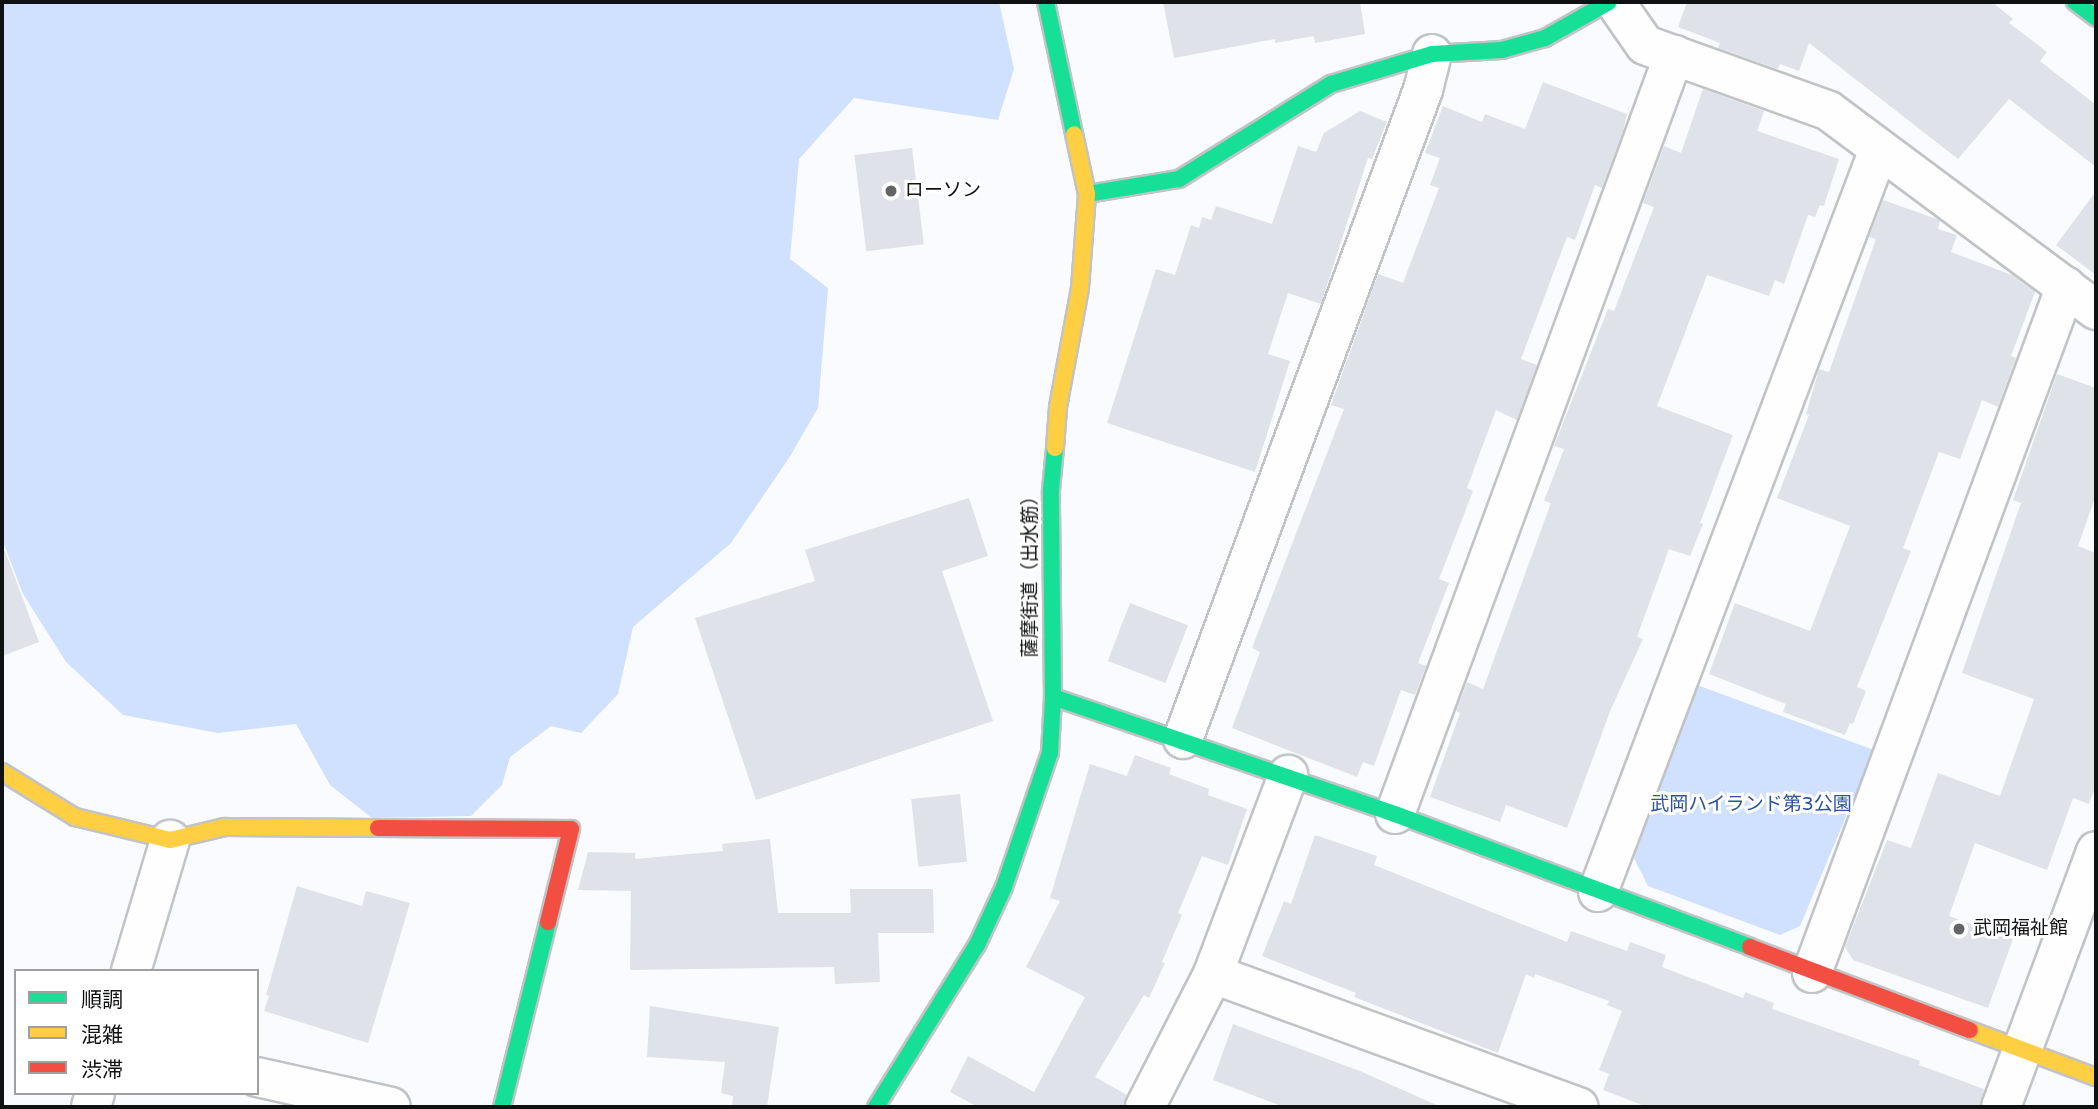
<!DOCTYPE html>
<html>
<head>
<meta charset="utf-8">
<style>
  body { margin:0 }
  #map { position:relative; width:2098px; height:1109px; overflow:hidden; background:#f9fbfe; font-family:"Varela Round","Noto Sans JP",sans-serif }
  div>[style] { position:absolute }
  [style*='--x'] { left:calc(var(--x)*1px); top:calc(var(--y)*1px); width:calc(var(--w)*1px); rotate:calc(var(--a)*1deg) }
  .green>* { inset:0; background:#d0e0ff }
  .building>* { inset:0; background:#dfe2e8; transform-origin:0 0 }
  .roads { filter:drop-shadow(2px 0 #c1c3c5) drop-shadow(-2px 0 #c1c3c5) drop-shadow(0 2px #c1c3c5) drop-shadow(0 -2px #c1c3c5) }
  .street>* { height:38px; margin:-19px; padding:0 19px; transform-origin:19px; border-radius:19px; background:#fefeff }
  .fast>* { height:16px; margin:-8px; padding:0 8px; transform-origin:8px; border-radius:8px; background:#16e098 }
  .slow>* { height:16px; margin:-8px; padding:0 8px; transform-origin:8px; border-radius:8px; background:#ffcf43 }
  .jam>* { height:16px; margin:-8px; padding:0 8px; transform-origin:8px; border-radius:8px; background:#f24e42 }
  .dots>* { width:19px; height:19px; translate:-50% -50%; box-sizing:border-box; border:4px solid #fff; border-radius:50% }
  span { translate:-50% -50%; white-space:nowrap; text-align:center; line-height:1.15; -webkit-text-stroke:6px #fff; paint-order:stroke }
  .poi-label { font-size:19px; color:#101112 }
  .left { translate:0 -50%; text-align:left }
  .street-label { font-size:19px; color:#101112 }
  .park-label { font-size:19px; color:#2d52a0 }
  .frame { position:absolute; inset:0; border:4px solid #101112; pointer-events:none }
  .legend { position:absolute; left:14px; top:969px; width:245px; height:126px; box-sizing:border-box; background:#fff; border:2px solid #9fa0a0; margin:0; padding:9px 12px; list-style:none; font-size:21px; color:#101112 }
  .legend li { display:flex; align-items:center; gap:14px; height:35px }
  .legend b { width:35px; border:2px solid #9fa0a0 }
</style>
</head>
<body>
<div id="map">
  <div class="green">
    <i style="clip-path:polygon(2px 2px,999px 2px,1014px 69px,998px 120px,854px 98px,799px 159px,790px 259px,828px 288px,818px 408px,789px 458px,731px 543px,633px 627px,618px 694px,581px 733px,551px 726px,510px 757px,502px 785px,471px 816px,372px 818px,330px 785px,296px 724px,218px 733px,123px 715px,66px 662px,23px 594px,2px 539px)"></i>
    <i style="clip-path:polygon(1697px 685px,1874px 750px,1800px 926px,1780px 935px,1648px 886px,1634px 858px)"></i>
  </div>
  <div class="building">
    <i style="clip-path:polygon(1163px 2px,1360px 2px,1365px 34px,1315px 43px,1314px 36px,1275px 43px,1275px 39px,1174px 58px)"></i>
    <i style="clip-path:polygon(1687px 2px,1992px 2px,2013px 19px,2009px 23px,2047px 52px,2040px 61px,2096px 105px,2096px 167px,2009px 99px,1958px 159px,1809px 43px,1799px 71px,1780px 64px,1778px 69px,1718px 48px,1720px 43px,1678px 27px)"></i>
    <i style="clip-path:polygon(1543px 82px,1627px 114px,1623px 131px,1602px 188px,1595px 185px,1575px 240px,1567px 237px,1521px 359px,1537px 365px,1517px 420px,1496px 410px,1467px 488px,1473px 491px,1439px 579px,1449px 583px,1418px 663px,1426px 666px,1415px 695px,1401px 690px,1374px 766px,1363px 762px,1357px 777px,1232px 728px,1260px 652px,1252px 648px,1344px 409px,1331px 405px,1378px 274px,1403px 283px,1439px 188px,1430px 185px,1440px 158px,1425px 153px,1443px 106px,1482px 122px,1485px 114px,1525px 129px)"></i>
    <i style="clip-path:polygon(1703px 89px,1764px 111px,1757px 131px,1839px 159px,1824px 206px,1820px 205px,1815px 217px,1808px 215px,1784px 284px,1775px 280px,1769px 296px,1707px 275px,1657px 406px,1733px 435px,1700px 523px,1703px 524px,1690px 556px,1669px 549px,1637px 637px,1643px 639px,1611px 709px,1567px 828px,1506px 805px,1500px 822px,1430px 797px,1460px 713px,1456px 711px,1467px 682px,1483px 689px,1551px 503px,1544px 501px,1564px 449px,1554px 446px,1608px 309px,1614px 311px,1654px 207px,1643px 203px,1664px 146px,1681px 153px)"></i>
    <i style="clip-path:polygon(1360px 111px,1387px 122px,1372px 159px,1368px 158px,1321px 304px,1288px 293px,1268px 354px,1290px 361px,1255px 472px,1107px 423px,1156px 269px,1175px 275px,1191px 225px,1199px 228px,1202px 217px,1211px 220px,1216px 206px,1272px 224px,1298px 146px,1316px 152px,1324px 133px)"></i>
    <i style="left:912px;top:148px;width:97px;height:58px;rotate:83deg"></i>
    <i style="clip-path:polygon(2096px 191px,2096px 275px,2056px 245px)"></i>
    <i style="clip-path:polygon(1883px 200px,1937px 219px,1940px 221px,1938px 229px,1957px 235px,1951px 252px,2012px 275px,2035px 292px,2011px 356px,2016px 358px,1998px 407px,1982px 400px,1960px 459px,1939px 452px,1903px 548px,1911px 551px,1857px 687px,1866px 691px,1853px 724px,1850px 723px,1845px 735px,1783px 712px,1786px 704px,1709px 674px,1735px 603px,1810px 631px,1850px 526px,1777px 498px,1809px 415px,1806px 414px,1819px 369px,1829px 372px,1876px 239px,1869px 237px)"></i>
    <i style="clip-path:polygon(2057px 374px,2096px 388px,2096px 495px,2078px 546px,2096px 553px,2096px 785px,2089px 804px,2073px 798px,2047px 870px,1975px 843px,1949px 916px,2013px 939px,1988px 1008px,1853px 960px,1845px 947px,1887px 840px,1911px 848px,1938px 773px,2000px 796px,2034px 699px,1962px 673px,2021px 503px,2013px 500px)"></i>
    <i style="clip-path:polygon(969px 498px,988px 556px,942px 571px,993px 721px,756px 800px,695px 618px,815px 581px,805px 550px)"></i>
    <i style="clip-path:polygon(2px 551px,5px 551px,39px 642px,2px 656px)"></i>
    <i style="left:1130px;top:603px;width:62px;height:62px;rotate:21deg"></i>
    <i style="clip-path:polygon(1135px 755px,1171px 768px,1169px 774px,1209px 789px,1208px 795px,1247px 809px,1228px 865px,1202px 856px,1178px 913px,1182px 915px,1162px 962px,1165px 963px,1149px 998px,1144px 995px,1095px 1077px,1127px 1095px,1123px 1107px,978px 1107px,950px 1092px,968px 1056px,1034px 1092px,1085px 997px,1026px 967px,1060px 901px,1050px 898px,1090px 764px,1127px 776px)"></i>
    <i style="left:960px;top:794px;width:68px;height:49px;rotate:84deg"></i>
    <i style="clip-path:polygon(1315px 835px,1377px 856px,1374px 865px,1567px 942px,1571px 931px,1627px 951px,1630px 942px,1666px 955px,1662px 967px,1743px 998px,1745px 992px,1774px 1003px,1772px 1009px,1920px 1061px,1919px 1065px,1984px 1089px,1980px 1107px,1647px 1107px,1603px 1090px,1609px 1074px,1599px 1070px,1622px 1011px,1607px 1005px,1609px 1001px,1535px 974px,1534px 978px,1526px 974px,1498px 1053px,1354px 997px,1356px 993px,1262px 956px,1284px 901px,1291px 904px)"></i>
    <i style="clip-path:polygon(770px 839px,778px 913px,851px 913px,850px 889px,933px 889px,934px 933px,878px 933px,880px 982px,835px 984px,834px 967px,630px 970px,631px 891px,578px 890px,588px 852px,635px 853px,635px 859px,723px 851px,722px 844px)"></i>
    <i style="clip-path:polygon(297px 886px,362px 906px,366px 891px,410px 903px,368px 1043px,264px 1011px,269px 996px,266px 995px)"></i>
    <i style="clip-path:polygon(650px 1006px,779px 1027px,767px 1107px,732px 1107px,733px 1096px,721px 1093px,725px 1062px,647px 1057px)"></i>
    <i style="clip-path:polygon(1233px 1024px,1360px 1071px,1441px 1107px,1284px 1107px,1213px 1080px)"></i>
  </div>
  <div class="roads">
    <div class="street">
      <i style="--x:1615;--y:2;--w:52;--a:55.1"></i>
      <i style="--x:1645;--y:45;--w:195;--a:19.7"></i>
      <i style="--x:1829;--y:111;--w:333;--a:36.7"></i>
      <i style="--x:1183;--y:739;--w:692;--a:-69.71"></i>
      <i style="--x:1423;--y:90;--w:37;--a:-76"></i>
      <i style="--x:1395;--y:814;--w:809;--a:-69.82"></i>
      <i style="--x:1598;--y:892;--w:794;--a:-69.28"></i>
      <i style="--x:131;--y:971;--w:137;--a:-73.4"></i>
      <i style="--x:1812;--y:973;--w:732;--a:-69.71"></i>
      <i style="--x:1213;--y:974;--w:389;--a:20"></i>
      <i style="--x:257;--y:1077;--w:137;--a:12.6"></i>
      <i style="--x:91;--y:1107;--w:15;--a:-74"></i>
      <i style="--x:1145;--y:1107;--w:149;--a:-62.9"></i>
      <i style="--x:1213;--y:974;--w:213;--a:-69.3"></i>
      <i style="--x:2001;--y:1107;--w:273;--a:-69.6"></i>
    </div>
    <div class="fast">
      <i style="--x:1046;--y:2;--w:135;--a:78"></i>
      <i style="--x:2075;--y:2;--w:26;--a:37"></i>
      <i style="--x:1087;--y:194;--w:93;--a:-9.3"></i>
      <i style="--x:1179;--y:179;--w:179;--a:-32"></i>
      <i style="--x:1331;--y:84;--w:105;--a:-16.5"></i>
      <i style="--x:1432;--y:54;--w:70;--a:-3.3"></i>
      <i style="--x:1502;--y:50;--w:45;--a:-15.6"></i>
      <i style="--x:1545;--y:38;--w:73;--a:-29.4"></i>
      <i style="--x:1053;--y:697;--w:361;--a:18.9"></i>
      <i style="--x:1395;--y:814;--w:379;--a:20.5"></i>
      <i style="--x:502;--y:1107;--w:191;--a:-76"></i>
      <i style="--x:876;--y:1107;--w:191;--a:-58.1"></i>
      <i style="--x:977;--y:945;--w:64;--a:-65"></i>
      <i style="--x:1004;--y:887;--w:142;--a:-71.1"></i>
      <i style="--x:1050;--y:753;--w:56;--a:-86.9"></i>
      <i style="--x:1053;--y:697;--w:207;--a:-90.6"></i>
      <i style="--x:1051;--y:490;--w:42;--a:-84.6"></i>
    </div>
    <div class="slow">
      <i style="--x:1055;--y:448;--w:41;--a:-85.8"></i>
      <i style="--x:1058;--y:407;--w:121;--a:-79.5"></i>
      <i style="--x:1080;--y:288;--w:94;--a:-85.7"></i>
      <i style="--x:1087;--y:194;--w:61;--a:-102.2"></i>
      <i style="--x:2;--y:772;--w:86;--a:31.7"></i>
      <i style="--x:75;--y:817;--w:98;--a:13.6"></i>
      <i style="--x:170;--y:840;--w:57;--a:-13.3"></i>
      <i style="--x:225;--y:827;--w:153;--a:0.4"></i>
      <i style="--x:1970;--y:1030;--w:134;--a:20.5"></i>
    </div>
    <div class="jam">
      <i style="--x:378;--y:828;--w:193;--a:0.3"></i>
      <i style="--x:571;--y:829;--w:96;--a:103.9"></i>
      <i style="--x:1750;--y:947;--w:235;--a:20.7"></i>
    </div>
  </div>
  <div class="dots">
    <i style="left:891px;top:191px;background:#626365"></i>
    <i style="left:1959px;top:929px;background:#626365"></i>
  </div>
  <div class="poi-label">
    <span class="left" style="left:905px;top:191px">ローソン</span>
    <span class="left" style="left:1973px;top:929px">武岡福祉館</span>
  </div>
  <div class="street-label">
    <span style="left:1031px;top:572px;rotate:-90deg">薩摩街道（出水筋）</span>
  </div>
  <div class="park-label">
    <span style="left:1751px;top:805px">武岡ハイランド第3公園</span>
  </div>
  <div class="frame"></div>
  <ul class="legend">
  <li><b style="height:9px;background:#16e098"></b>順調</li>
  <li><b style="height:9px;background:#ffcf43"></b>混雑</li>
  <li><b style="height:9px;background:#f24e42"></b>渋滞</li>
  </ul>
</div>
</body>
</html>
